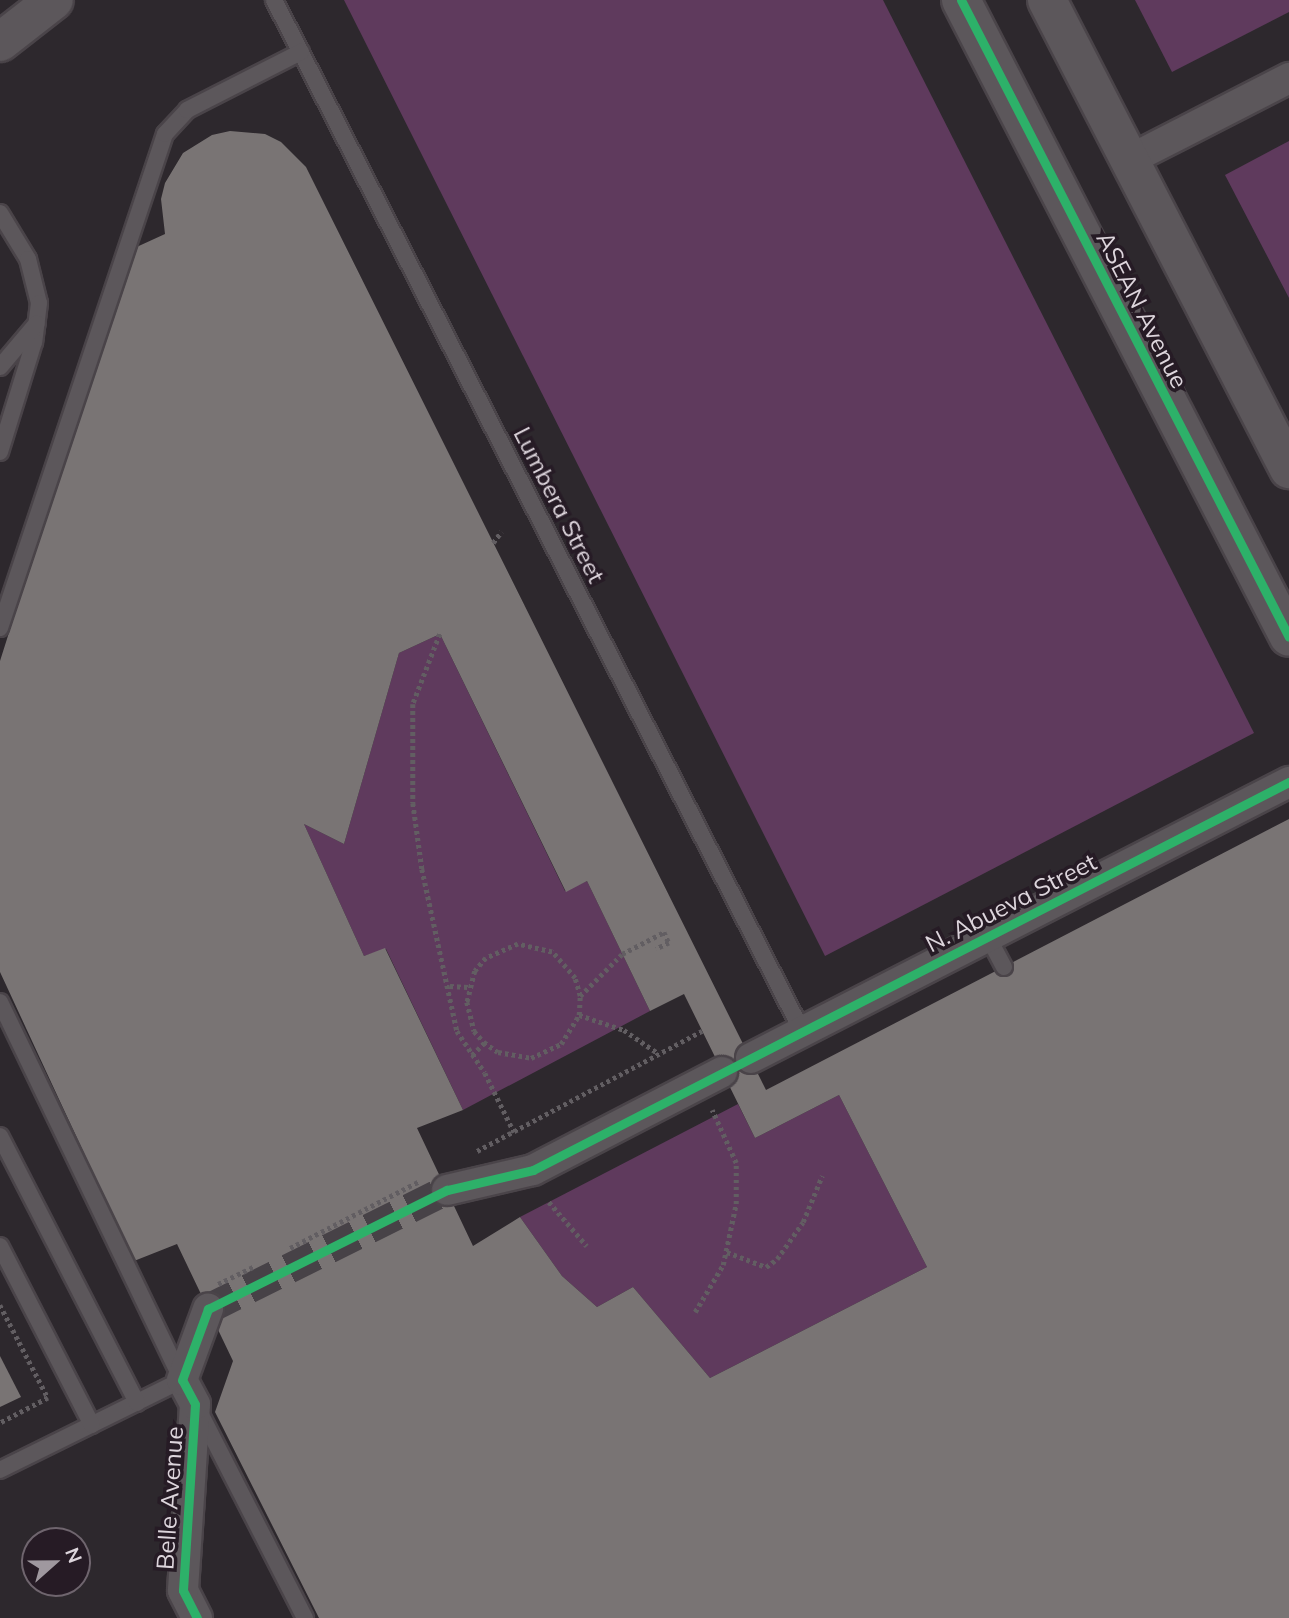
<!DOCTYPE html>
<html>
<head>
<meta charset="utf-8">
<style>
  body { margin:0 }
  #map { position:relative; width:1289px; height:1618px; overflow:hidden; background:#2d282d; font-family:Mulish,sans-serif }
  div>[style] { position:absolute }
  [style*='--x'] { left:calc(var(--x)*1px); top:calc(var(--y)*1px); width:calc(var(--w)*1px); rotate:calc(var(--a)*1deg) }
  .green>* { inset:0; background:#5f3a5d }
  .building>* { inset:0; background:#797474 }
  .street-tunnel>* { height:30px; margin-top:-15px; transform-origin:0; background:repeating-linear-gradient(90deg,#474247 0 30px,transparent 0 45px) }
  .path>* { height:4.5px; margin-top:-2.25px; transform-origin:0; background:repeating-linear-gradient(90deg,#625e62 0 3.5px,transparent 0 7px) }
  .roads { filter:drop-shadow(2px 0 #4a4449) drop-shadow(-2px 0 #4a4449) drop-shadow(0 2px #4a4449) drop-shadow(0 -2px #4a4449) }
  .lane>* { height:16px; margin:-8px; padding:0 8px; transform-origin:8px; border-radius:8px; background:#5c575b }
  .street>* { height:30px; margin:-15px; padding:0 15px; transform-origin:15px; border-radius:15px; background:#5c575b }
  .secondary>* { height:38px; margin:-19px; padding:0 19px; transform-origin:19px; border-radius:19px; background:#5c575b }
  .cycleway>* { height:9px; margin:-4.5px; padding:0 4.5px; transform-origin:4.5px; border-radius:4.5px; background:#2db169 }
  span { translate:-50% -50%; white-space:nowrap; text-align:center; line-height:1.15; -webkit-text-stroke:7px #261b25; paint-order:stroke }
  .street-label { font-size:24px; color:#ddd5dc }
  .north { position:absolute; left:21px; top:1527px; width:70px; height:70px; box-sizing:border-box; background:#261b25; border:2px solid #6f656e; border-radius:50%; rotate:69deg; font-size:19px; font-weight:700; line-height:28px; text-align:center; color:#ddd5dc }
  .north::after { content:''; display:block; margin:auto; width:24px; height:32px; background:#9f989f; clip-path:polygon(50% 0,100% 100%,50% 72%,0 100%) }
</style>
</head>
<body>
<div id="map">
  <div class="green">
    <i style="clip-path:polygon(344px 0,883px 0,1254px 733px,825px 956px)"></i>
    <i style="clip-path:polygon(1135px 0,1289px 0,1289px 12px,1172px 72px)"></i>
    <i style="clip-path:polygon(1289px 141px,1289px 298px,1225px 175px)"></i>
    <i style="clip-path:polygon(440px 634px,565px 891px,587px 881px,650px 1011px,463px 1110px,386px 949px,364px 956px,304px 824px,344px 844px,399px 653px)"></i>
    <i style="clip-path:polygon(839px 1095px,927px 1267px,710px 1378px,633px 1287px,597px 1307px,562px 1276px,520px 1217px,738px 1104px,755px 1138px)"></i>
  </div>
  <div class="building">
    <i style="clip-path:polygon(evenodd,230px 131px,265px 134px,281px 142px,306px 167px,766px 1090px,1289px 819px,1289px 1618px,319px 1618px,215px 1412px,233px 1361px,177px 1244px,134px 1261px,0 972px,0 661px,130px 250px,165px 234px,161px 199px,165px 183px,183px 153px,212px 135px,230px 131px,440px 634px,566px 892px,587px 881px,650px 1011px,684px 994px,755px 1138px,839px 1095px,927px 1267px,710px 1378px,633px 1287px,597px 1307px,562px 1276px,520px 1217px,473px 1246px,417px 1128px,463px 1110px,385px 948px,364px 956px,304px 824px,344px 844px,399px 653px,440px 634px)"></i>
    <i style="clip-path:polygon(0 1356px,21px 1397px,0 1407px)"></i>
  </div>
  <div class="street-tunnel">
    <i style="--x:208;--y:1309;--w:267;--a:-26.5"></i>
  </div>
  <div class="path">
    <i style="--x:493;--y:543;--w:14;--a:-54"></i>
    <i style="--x:440;--y:634;--w:75;--a:111.1"></i>
    <i style="--x:413;--y:704;--w:99;--a:90"></i>
    <i style="--x:413;--y:803;--w:67;--a:82.2"></i>
    <i style="--x:422;--y:869;--w:166;--a:77.8"></i>
    <i style="--x:457;--y:1031;--w:50;--a:56.3"></i>
    <i style="--x:485;--y:1073;--w:66;--a:63.8"></i>
    <i style="--x:450;--y:986;--w:18;--a:3"></i>
    <i style="--x:580;--y:996;--w:19;--a:-106"></i>
    <i style="--x:575;--y:978;--w:35;--a:-131"></i>
    <i style="--x:552;--y:952;--w:35;--a:-167"></i>
    <i style="--x:518;--y:944;--w:35;--a:156"></i>
    <i style="--x:486;--y:958;--w:17;--a:130"></i>
    <i style="--x:475;--y:971;--w:32;--a:104"></i>
    <i style="--x:467;--y:1002;--w:30;--a:76"></i>
    <i style="--x:474;--y:1031;--w:15;--a:48"></i>
    <i style="--x:484;--y:1042;--w:17;--a:36"></i>
    <i style="--x:498;--y:1052;--w:34;--a:10"></i>
    <i style="--x:531;--y:1058;--w:33;--a:-25"></i>
    <i style="--x:561;--y:1044;--w:34;--a:-58"></i>
    <i style="--x:579;--y:1015;--w:19;--a:-87"></i>
    <i style="--x:580;--y:996;--w:59;--a:-45"></i>
    <i style="--x:622;--y:954;--w:47;--a:-27.6"></i>
    <i style="--x:664;--y:932;--w:12;--a:66"></i>
    <i style="--x:669;--y:943;--w:14;--a:155"></i>
    <i style="--x:579;--y:1015;--w:47;--a:18.4"></i>
    <i style="--x:624;--y:1030;--w:42;--a:34.4"></i>
    <i style="--x:472;--y:1055;--w:17;--a:-45"></i>
    <i style="--x:477;--y:1151;--w:255;--a:-28.1"></i>
    <i style="--x:549;--y:1202;--w:58;--a:49.2"></i>
    <i style="--x:290;--y:1248;--w:146;--a:-27.3"></i>
    <i style="--x:727;--y:1252;--w:42;--a:21"></i>
    <i style="--x:766;--y:1267;--w:14;--a:-36"></i>
    <i style="--x:777;--y:1259;--w:45;--a:-54.9"></i>
    <i style="--x:803;--y:1222;--w:50;--a:-67.6"></i>
    <i style="--x:218;--y:1284;--w:41;--a:-25.9"></i>
    <i style="--x:0;--y:1305;--w:105;--a:62.7"></i>
    <i style="--x:48;--y:1398;--w:54;--a:152.5"></i>
    <i style="--x:695;--y:1312;--w:55;--a:-59.2"></i>
    <i style="--x:723;--y:1265;--w:62;--a:-78"></i>
    <i style="--x:736;--y:1204;--w:41;--a:-90"></i>
    <i style="--x:736;--y:1163;--w:58;--a:-114.4"></i>
  </div>
  <div class="roads">
    <div class="lane">
      <i style="--x:274;--y:0;--w:1158;--a:62.88"></i>
      <i style="--x:0;--y:213;--w:54;--a:58.7"></i>
      <i style="--x:28;--y:259;--w:45;--a:76"></i>
      <i style="--x:39;--y:303;--w:39;--a:97"></i>
      <i style="--x:34;--y:342;--w:115;--a:107.2"></i>
      <i style="--x:0;--y:367;--w:57;--a:-49.9"></i>
      <i style="--x:0;--y:628;--w:521;--a:-71.53"></i>
      <i style="--x:165;--y:134;--w:33;--a:-47"></i>
      <i style="--x:187;--y:110;--w:128;--a:-27"></i>
      <i style="--x:988;--y:937;--w:34;--a:62"></i>
      <i style="--x:0;--y:1002;--w:420;--a:64.3"></i>
      <i style="--x:182;--y:1380;--w:203;--a:153.7"></i>
      <i style="--x:0;--y:1136;--w:300;--a:62.8"></i>
      <i style="--x:0;--y:1246;--w:201;--a:62.8"></i>
      <i style="--x:199;--y:1411;--w:233;--a:62.9"></i>
    </div>
    <div class="street">
      <i style="--x:1131;--y:159;--w:178;--a:-27.1"></i>
      <i style="--x:751;--y:1058;--w:605;--a:-27.16"></i>
      <i style="--x:447;--y:1190;--w:88;--a:-13.1"></i>
      <i style="--x:533;--y:1170;--w:213;--a:-27.4"></i>
      <i style="--x:197;--y:1618;--w:31;--a:-117"></i>
      <i style="--x:183;--y:1590;--w:186;--a:-86.3"></i>
      <i style="--x:195;--y:1404;--w:27;--a:-118"></i>
      <i style="--x:182;--y:1380;--w:76;--a:-69.9"></i>
    </div>
    <div class="secondary">
      <i style="--x:961;--y:0;--w:716;--a:62.76"></i>
      <i style="--x:1047;--y:0;--w:528;--a:62.71"></i>
      <i style="--x:0;--y:42;--w:68;--a:-37.9"></i>
    </div>
  </div>
  <div class="cycleway">
    <i style="--x:961;--y:0;--w:716;--a:62.76"></i>
    <i style="--x:197;--y:1618;--w:31;--a:-117"></i>
    <i style="--x:183;--y:1590;--w:186;--a:-86.3"></i>
    <i style="--x:195;--y:1404;--w:27;--a:-118"></i>
    <i style="--x:182;--y:1380;--w:76;--a:-69.9"></i>
    <i style="--x:208;--y:1309;--w:267;--a:-26.5"></i>
    <i style="--x:447;--y:1190;--w:88;--a:-13.1"></i>
    <i style="--x:533;--y:1170;--w:850;--a:-27.17"></i>
  </div>
  <div class="street-label">
    <span style="left:1142px;top:310px;rotate:63deg">ASEAN Avenue</span>
    <span style="left:559px;top:505px;rotate:63deg">Lumbera Street</span>
    <span style="left:1011px;top:903px;rotate:-27deg">N. Abueva Street</span>
    <span style="left:170px;top:1498px;rotate:-86deg">Belle Avenue</span>
  </div>
  <div class="north">N</div>
</div>
</body>
</html>
